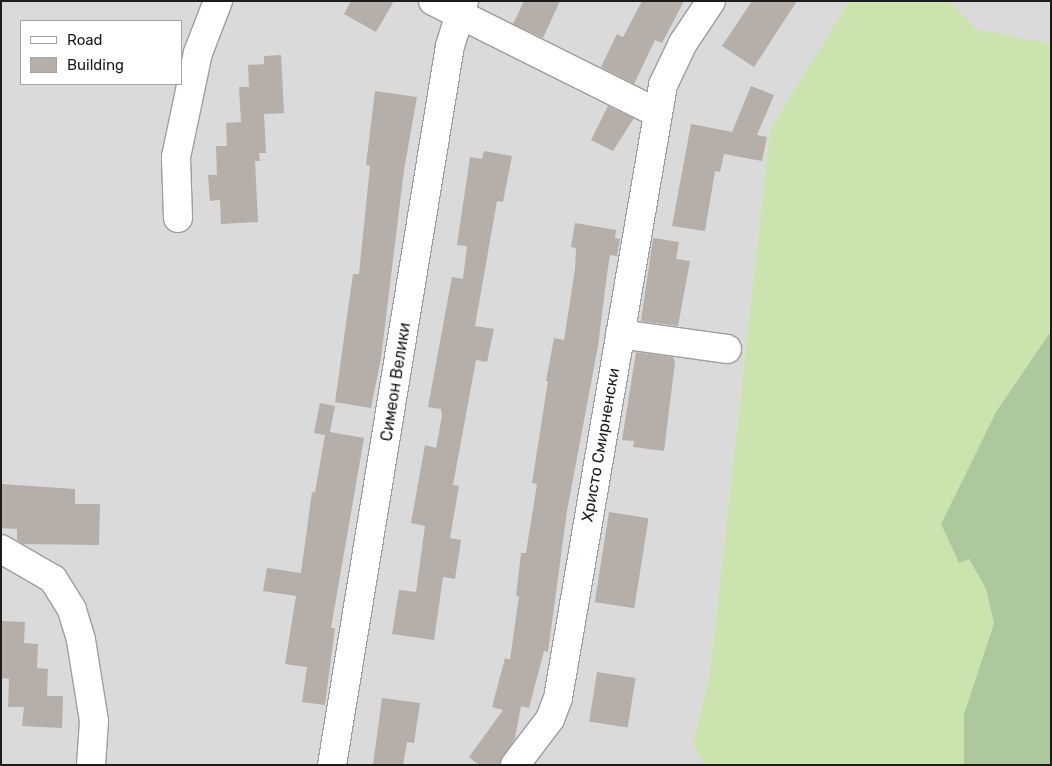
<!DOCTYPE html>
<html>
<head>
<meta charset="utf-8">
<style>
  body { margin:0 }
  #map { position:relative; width:1052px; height:766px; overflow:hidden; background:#ede9e3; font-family:Rubik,sans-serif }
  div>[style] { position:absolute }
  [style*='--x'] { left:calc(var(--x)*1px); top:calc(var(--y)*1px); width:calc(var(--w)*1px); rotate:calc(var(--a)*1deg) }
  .residential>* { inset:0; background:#dadada }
  .grass>* { inset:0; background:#cbe3ad }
  .forest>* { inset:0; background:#acc89c }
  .building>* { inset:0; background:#b6aea9; transform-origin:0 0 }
  .roads { filter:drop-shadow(1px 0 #9d9d9d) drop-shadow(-1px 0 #9d9d9d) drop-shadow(0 1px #9d9d9d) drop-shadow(0 -1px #9d9d9d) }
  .minor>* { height:28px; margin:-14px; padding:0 14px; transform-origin:14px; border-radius:14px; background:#fff }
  span { translate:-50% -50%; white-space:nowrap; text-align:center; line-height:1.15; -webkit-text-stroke:4px #fff; paint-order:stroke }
  .street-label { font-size:16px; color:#1c1c1c }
  .frame { position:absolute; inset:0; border:2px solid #1c1c1c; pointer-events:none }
  .legend { position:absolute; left:20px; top:20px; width:162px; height:65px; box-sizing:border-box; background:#fff; border:1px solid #a4a4a4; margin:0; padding:6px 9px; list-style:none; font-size:15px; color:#1c1c1c }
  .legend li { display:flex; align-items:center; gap:10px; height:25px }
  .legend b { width:25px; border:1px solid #a4a4a4 }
</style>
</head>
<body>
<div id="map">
  <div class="residential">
    <i style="clip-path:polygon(evenodd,1px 1px,849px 1px,770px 129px,710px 671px,693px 744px,705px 765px,1px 765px,1px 1px,21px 21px,181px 21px,181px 84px,21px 84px,21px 21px)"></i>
    <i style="clip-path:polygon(950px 1px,1051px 1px,1051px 43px,975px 29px)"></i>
  </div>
  <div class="grass">
    <i style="clip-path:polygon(849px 1px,950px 1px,976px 29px,1051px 43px,1051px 331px,996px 412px,941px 524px,959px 563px,969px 559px,986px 589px,994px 623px,964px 714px,964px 765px,705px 765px,693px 744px,710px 671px,770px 129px)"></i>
  </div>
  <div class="forest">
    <i style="clip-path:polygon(1051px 331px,1051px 765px,964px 765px,964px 714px,994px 623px,986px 589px,969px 559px,959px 563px,941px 524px,996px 412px)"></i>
  </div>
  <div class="building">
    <i style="clip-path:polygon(351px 1px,394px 1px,376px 32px,344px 14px)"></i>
    <i style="clip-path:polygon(524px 1px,560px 1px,543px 38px,513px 24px)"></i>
    <i style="clip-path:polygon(642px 1px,684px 1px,662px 43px,655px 40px,634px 84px,601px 67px,617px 34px,623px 37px)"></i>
    <i style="clip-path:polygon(752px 1px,797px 1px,754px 67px,722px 46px)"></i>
    <i style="clip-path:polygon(281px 55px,284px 113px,264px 114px,266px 153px,259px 153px,260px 161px,255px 161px,258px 222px,221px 224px,220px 200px,210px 201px,208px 175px,217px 175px,216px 146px,227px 146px,226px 123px,241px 122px,239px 87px,249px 87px,248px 65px,264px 64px,264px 56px)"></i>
    <i style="clip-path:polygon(751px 86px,774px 95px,757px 135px,767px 137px,762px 161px,724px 154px,720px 172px,715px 171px,705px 231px,672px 226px,691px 124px,732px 132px)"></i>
    <i style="clip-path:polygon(375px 91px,417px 97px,404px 170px,381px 358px,371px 408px,335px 402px,353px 274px,359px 274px,370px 166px,366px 165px)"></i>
    <i style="clip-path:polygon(608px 106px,634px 118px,613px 151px,591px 140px)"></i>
    <i style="clip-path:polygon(484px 151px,512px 156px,503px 202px,497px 201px,475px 326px,494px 329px,487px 362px,476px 360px,453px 485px,459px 486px,450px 538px,461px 540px,455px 579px,443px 577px,434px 640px,392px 634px,399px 590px,416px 592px,425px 526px,411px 523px,425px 445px,436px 448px,442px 416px,441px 409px,428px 407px,452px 277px,463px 279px,467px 246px,457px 245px,470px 157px,482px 159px)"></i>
    <i style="clip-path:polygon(575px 223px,616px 230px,615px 238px,620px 239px,617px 256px,610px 255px,607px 274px,598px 346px,567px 511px,548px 652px,544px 651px,529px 708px,521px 706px,515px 738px,500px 765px,479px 765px,469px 757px,503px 710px,492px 707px,505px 658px,510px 660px,519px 596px,516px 596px,521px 553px,526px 553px,537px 484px,532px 483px,548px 381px,546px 381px,554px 338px,564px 340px,575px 269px,576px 248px,571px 247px)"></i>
    <i style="clip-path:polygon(653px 238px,679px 242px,676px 259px,690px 261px,678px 326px,641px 321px)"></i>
    <i style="clip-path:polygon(636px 352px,673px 357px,675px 362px,664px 451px,633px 447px,634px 441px,622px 440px)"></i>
    <i style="clip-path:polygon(320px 403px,335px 406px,330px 432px,364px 438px,331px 628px,335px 628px,325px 705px,302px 702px,307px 667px,285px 664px,296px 596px,263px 591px,267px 568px,301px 573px,312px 492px,315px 492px,325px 435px,314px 433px)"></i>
    <i style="clip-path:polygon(1px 484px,75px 489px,75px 504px,100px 504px,99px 545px,23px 544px,17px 540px,17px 529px,1px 528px)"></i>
    <i style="left:609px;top:512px;width:40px;height:91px;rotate:9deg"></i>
    <i style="clip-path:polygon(1px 621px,25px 622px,24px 643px,38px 644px,37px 668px,48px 669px,47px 696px,63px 696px,62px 728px,22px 726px,24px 707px,8px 707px,9px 679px,1px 678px)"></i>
    <i style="left:597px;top:672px;width:39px;height:50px;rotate:9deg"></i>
    <i style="clip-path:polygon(382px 698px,420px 703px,414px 743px,407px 742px,403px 765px,373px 765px)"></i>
  </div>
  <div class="roads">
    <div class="minor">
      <i style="--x:433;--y:1;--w:249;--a:26.5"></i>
      <i style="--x:178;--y:218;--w:61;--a:-91.9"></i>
      <i style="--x:176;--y:157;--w:106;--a:-78.1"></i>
      <i style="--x:198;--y:53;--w:56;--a:-69"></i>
      <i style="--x:620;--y:334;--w:108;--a:8"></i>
      <i style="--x:1;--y:549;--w:60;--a:30"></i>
      <i style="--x:53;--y:579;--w:36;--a:58"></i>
      <i style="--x:72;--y:610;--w:31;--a:73"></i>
      <i style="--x:81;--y:640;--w:82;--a:80.9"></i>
      <i style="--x:94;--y:721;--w:44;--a:93.9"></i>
      <i style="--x:332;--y:765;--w:729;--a:-80.68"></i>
      <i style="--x:450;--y:46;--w:47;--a:-72.7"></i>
      <i style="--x:515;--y:765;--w:58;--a:-52.7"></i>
      <i style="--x:550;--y:719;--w:22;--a:-69"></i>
      <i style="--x:558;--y:698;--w:622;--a:-80.28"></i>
      <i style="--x:663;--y:85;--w:47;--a:-64.5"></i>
      <i style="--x:683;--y:43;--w:50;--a:-56.3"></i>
    </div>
  </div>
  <div class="street-label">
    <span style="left:396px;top:382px;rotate:-81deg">Симеон Велики</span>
    <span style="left:601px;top:445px;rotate:-80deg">Христо Смирненски</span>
  </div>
  <div class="frame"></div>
  <ul class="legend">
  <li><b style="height:6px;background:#fff"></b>Road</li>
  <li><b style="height:14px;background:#b6aea9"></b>Building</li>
  </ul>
</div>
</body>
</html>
